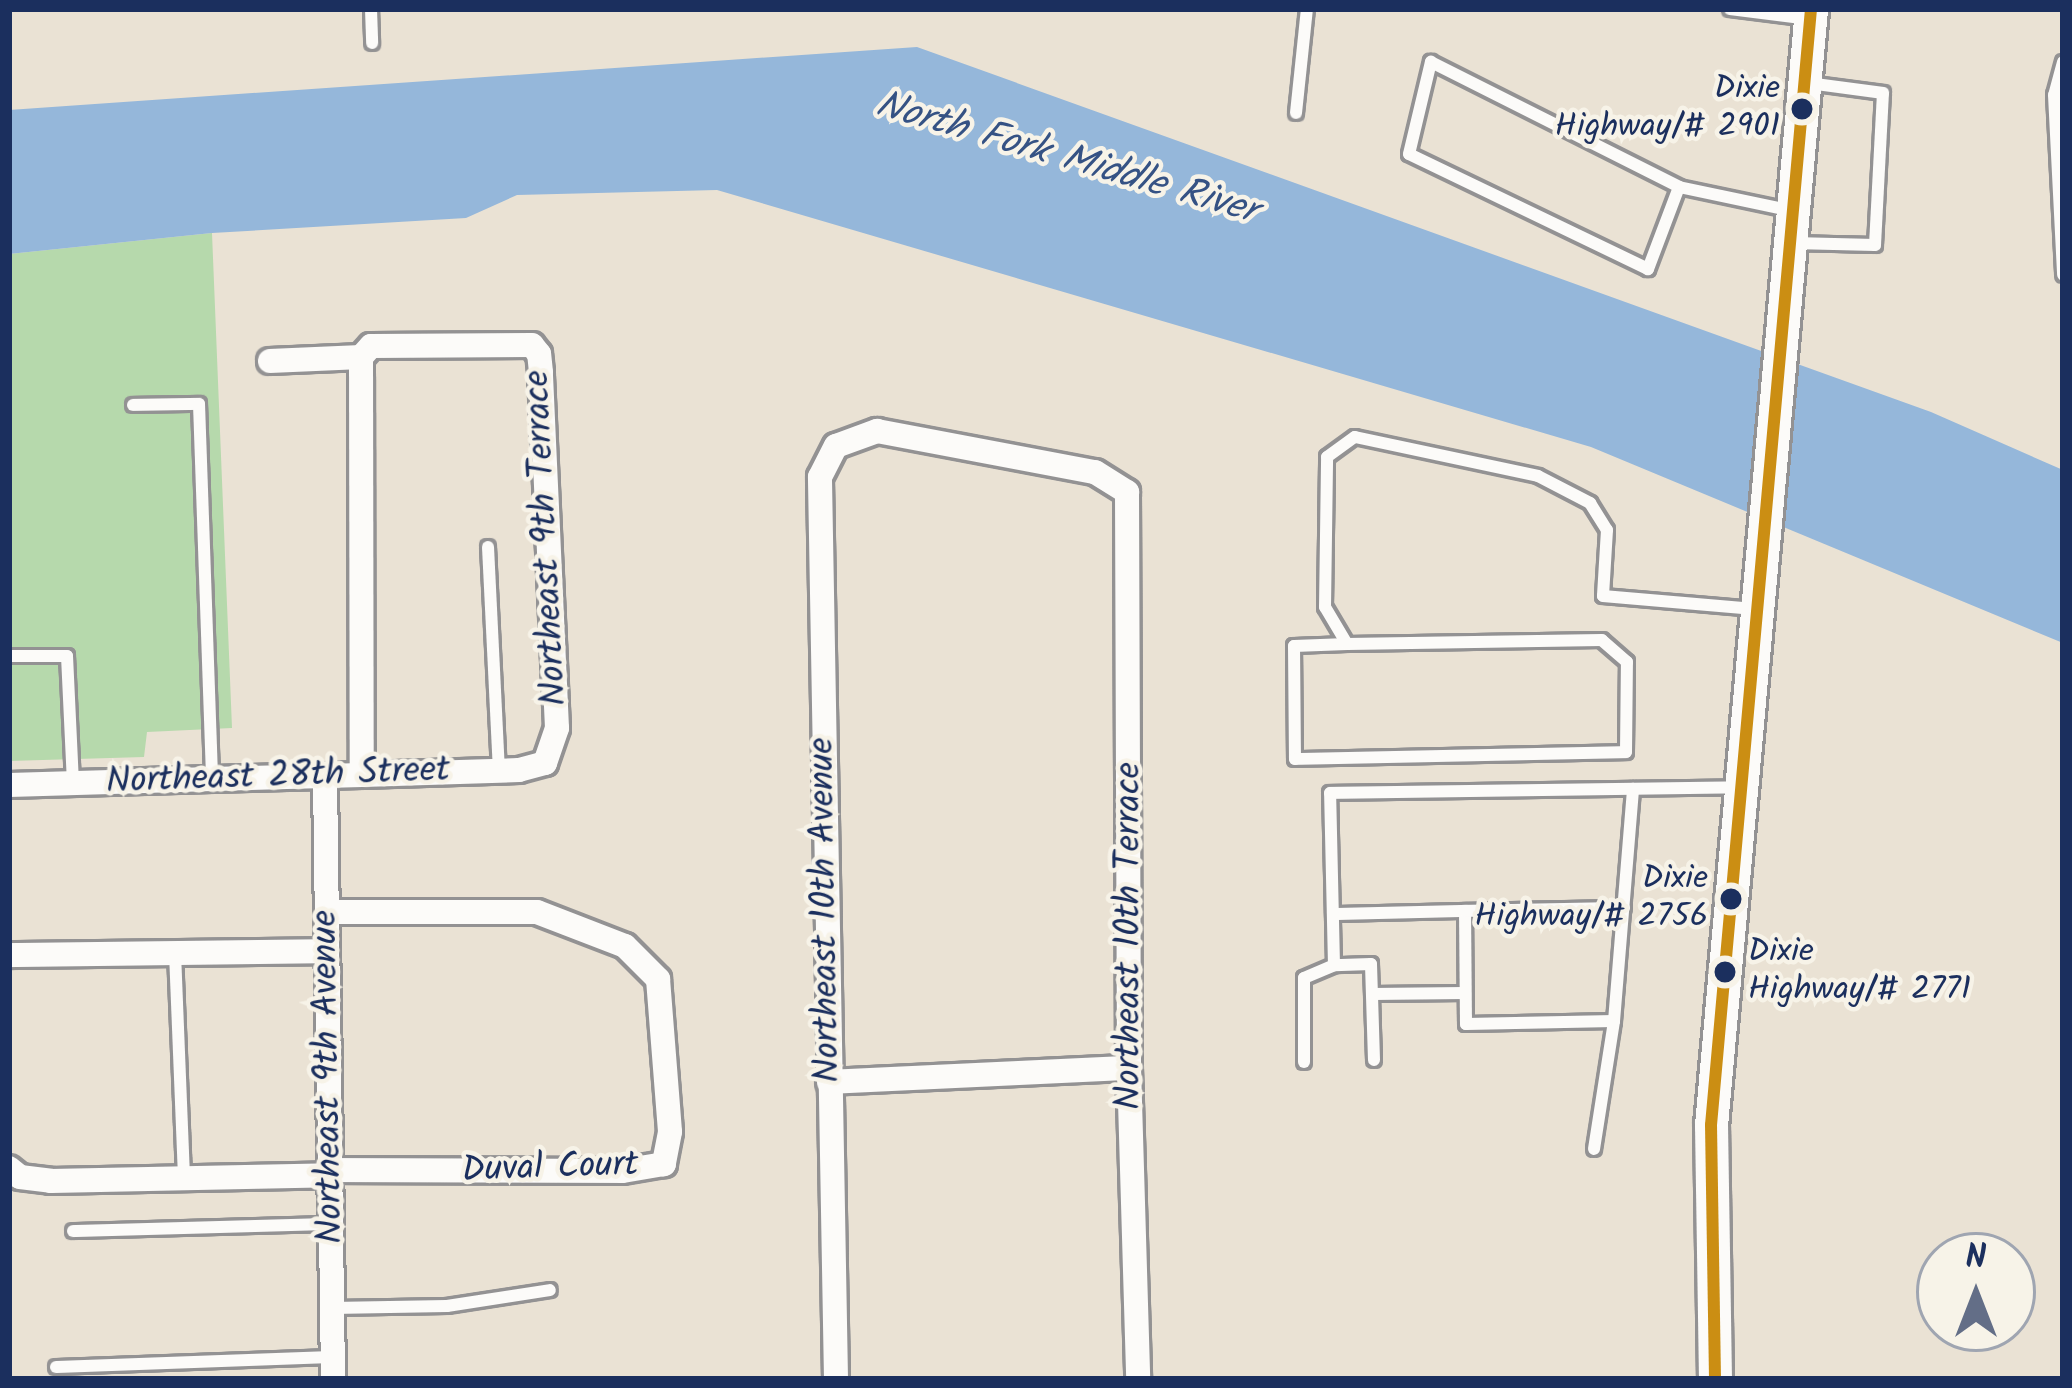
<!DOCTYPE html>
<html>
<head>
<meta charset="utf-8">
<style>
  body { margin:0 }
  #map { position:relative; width:2072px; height:1388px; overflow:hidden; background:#eae2d4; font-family:Kalam,sans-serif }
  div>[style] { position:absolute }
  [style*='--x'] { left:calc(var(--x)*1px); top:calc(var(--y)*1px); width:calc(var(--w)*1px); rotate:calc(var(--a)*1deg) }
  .green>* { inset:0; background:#b6d9ac }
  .water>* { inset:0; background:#95b7da }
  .roads { filter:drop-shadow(3px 0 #939293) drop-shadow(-3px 0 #939293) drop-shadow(0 3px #939293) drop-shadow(0 -3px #939293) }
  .lane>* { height:12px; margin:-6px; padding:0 6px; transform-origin:6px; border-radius:6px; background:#fcfbf9 }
  .street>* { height:24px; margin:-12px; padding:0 12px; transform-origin:12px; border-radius:12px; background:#fcfbf9 }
  .secondary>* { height:33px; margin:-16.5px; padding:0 16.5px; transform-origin:16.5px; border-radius:16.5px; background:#fcfbf9 }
  .bus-1>* { height:12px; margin:-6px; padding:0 6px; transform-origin:6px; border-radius:6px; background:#cb8e13 }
  .dots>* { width:33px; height:33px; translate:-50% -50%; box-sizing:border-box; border:6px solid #f7f3e8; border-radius:50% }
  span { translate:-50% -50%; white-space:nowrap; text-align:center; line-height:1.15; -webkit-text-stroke:9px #f7f3e8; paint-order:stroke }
  .bus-label { font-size:33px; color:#1b2f5e }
  .right { translate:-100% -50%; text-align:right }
  .left { translate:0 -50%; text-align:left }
  .street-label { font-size:36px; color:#1b2f5e }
  .water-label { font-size:39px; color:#355284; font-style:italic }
  .frame { position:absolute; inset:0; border:12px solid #1b2f5e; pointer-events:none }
  .north { position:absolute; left:1916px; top:1232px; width:120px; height:120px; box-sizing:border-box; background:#f7f3e8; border:3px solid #9fa5b1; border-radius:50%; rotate:0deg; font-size:33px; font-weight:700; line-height:48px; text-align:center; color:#1b2f5e }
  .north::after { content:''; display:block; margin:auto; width:42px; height:54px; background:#636e87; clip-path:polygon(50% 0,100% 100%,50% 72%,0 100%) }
</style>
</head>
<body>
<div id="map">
  <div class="green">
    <i style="clip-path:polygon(212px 233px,232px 728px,147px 732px,144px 757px,9px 761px,9px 254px)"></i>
  </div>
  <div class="water">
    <i style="clip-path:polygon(917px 47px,1931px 412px,2063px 470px,2063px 643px,1591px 447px,717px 190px,517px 195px,466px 218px,212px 233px,9px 254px,9px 110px)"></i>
  </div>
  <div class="roads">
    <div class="lane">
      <i style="--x:371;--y:9;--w:34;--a:88"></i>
      <i style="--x:1730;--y:9;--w:80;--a:7.2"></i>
      <i style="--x:2063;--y:62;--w:34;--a:105"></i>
      <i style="--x:2054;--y:95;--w:180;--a:87.1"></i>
      <i style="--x:1296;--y:113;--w:105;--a:-84"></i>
      <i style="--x:1679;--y:187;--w:88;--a:110.7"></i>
      <i style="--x:1648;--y:269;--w:265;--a:-154.3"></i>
      <i style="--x:1409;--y:154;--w:95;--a:-76.6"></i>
      <i style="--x:1431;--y:62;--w:278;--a:26.7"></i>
      <i style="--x:1679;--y:187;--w:111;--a:11.9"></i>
      <i style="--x:1793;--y:243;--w:82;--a:1.4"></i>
      <i style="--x:1875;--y:245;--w:152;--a:-87"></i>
      <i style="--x:1883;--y:93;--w:76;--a:-172.4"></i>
      <i style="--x:133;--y:405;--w:66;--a:-0.9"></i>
      <i style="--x:199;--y:404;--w:374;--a:88"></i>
      <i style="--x:488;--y:547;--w:224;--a:87.2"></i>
      <i style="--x:1347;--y:644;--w:53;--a:177.8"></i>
      <i style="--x:1294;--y:646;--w:113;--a:89.5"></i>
      <i style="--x:1295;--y:759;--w:331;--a:-1.2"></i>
      <i style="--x:1626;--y:752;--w:90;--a:-89.4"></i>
      <i style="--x:1627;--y:662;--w:33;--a:-139"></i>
      <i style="--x:1602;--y:640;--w:255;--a:179.1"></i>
      <i style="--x:1347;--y:644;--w:43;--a:-120.7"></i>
      <i style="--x:1325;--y:607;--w:150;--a:-89.2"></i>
      <i style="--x:1327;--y:457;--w:34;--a:-36"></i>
      <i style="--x:1355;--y:437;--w:187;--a:12"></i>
      <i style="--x:1538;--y:476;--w:59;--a:27.4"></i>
      <i style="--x:1590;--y:503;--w:32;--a:58"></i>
      <i style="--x:1607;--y:530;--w:66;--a:93.5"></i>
      <i style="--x:1603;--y:596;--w:152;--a:4.9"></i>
      <i style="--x:9;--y:656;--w:58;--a:0"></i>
      <i style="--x:67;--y:656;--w:127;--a:87.3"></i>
      <i style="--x:1333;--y:914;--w:132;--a:-1.3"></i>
      <i style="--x:175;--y:953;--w:225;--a:87.7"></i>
      <i style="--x:1372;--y:994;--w:93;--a:-0.6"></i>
      <i style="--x:1614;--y:1021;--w:148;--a:178.8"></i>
      <i style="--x:1466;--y:1024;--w:113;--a:-90.5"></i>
      <i style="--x:1465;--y:911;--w:159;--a:-1.1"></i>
      <i style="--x:1374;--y:1060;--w:96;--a:-91.8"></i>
      <i style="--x:1371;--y:964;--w:37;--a:178"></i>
      <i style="--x:1334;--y:965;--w:172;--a:-91.3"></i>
      <i style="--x:1330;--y:793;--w:407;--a:-0.8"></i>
      <i style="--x:1304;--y:1062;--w:84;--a:-90"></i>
      <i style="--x:1304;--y:978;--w:33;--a:-23"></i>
      <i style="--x:1594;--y:1149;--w:130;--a:-81.1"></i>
      <i style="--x:1614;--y:1021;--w:233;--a:-85.3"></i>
      <i style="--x:73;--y:1231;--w:257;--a:-1.6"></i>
      <i style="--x:332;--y:1308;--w:115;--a:-1"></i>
      <i style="--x:447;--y:1306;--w:104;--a:-8.8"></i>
      <i style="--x:56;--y:1367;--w:276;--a:-2.1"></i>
    </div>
    <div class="street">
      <i style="--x:270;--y:361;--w:91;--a:-2.5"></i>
      <i style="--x:325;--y:776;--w:603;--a:89.24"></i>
      <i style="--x:9;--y:785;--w:203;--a:-1.7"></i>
      <i style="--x:212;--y:779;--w:150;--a:-1.5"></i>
      <i style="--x:362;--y:775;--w:157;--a:-1.8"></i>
      <i style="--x:519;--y:770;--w:27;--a:-15"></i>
      <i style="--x:545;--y:763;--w:37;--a:-71"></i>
      <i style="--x:557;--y:728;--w:356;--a:-92.6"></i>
      <i style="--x:541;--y:372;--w:18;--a:-96"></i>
      <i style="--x:539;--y:354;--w:11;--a:-128"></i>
      <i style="--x:532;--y:345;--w:161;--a:179.6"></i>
      <i style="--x:371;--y:346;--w:15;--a:132"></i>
      <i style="--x:361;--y:357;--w:418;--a:89.9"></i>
      <i style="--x:327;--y:912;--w:210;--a:0"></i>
      <i style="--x:537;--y:912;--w:94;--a:21.1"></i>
      <i style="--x:625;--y:946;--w:47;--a:45"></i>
      <i style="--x:658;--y:979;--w:153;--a:85.5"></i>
      <i style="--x:670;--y:1132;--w:33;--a:101"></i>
      <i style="--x:664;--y:1164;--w:43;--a:170.5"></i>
      <i style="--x:622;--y:1171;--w:291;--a:-179.8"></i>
      <i style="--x:9;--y:955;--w:318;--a:-0.7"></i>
      <i style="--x:829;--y:1082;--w:300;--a:-2.7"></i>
      <i style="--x:9;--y:1168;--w:14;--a:39"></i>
      <i style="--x:20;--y:1177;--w:31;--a:7"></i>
      <i style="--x:51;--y:1181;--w:280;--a:-1.2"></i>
      <i style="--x:836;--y:1379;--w:902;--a:-91.02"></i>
      <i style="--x:820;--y:477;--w:35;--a:-63"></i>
      <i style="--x:836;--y:446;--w:44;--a:-20.1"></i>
      <i style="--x:877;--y:431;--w:222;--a:10.7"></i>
      <i style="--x:1095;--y:472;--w:38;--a:32"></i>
      <i style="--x:1127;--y:492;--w:576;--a:89.8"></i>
      <i style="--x:1129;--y:1068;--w:311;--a:88.3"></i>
    </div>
    <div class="secondary">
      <i style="--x:1715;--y:1379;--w:254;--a:-90.9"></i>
      <i style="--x:1711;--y:1125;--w:1120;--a:-84.88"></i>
    </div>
  </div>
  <div class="bus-1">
    <i style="--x:1715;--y:1379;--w:254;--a:-90.9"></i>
    <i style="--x:1711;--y:1125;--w:1120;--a:-84.88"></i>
  </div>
  <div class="dots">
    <i style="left:1802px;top:109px;background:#1b2f5e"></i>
    <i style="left:1731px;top:899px;background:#1b2f5e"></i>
    <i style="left:1725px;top:972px;background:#1b2f5e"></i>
  </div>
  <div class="bus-label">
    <span class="right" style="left:1780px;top:109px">Dixie<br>Highway/# 2901</span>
    <span class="right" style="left:1708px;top:899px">Dixie<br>Highway/# 2756</span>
    <span class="left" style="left:1748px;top:972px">Dixie<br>Highway/# 2771</span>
  </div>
  <div class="street-label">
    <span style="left:547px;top:538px;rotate:-93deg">Northeast 9th Terrace</span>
    <span style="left:278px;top:777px;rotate:-2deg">Northeast 28th Street</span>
    <span style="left:826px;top:910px;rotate:-91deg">Northeast 10th Avenue</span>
    <span style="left:1130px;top:936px;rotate:-90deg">Northeast 10th Terrace</span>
    <span style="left:329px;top:1077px;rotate:-91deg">Northeast 9th Avenue</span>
    <span style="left:550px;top:1168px;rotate:-2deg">Duval Court</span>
  </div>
  <div class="water-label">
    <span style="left:1066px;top:159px;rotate:16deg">North Fork Middle River</span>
  </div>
  <div class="frame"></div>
  <div class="north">N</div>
</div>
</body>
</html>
